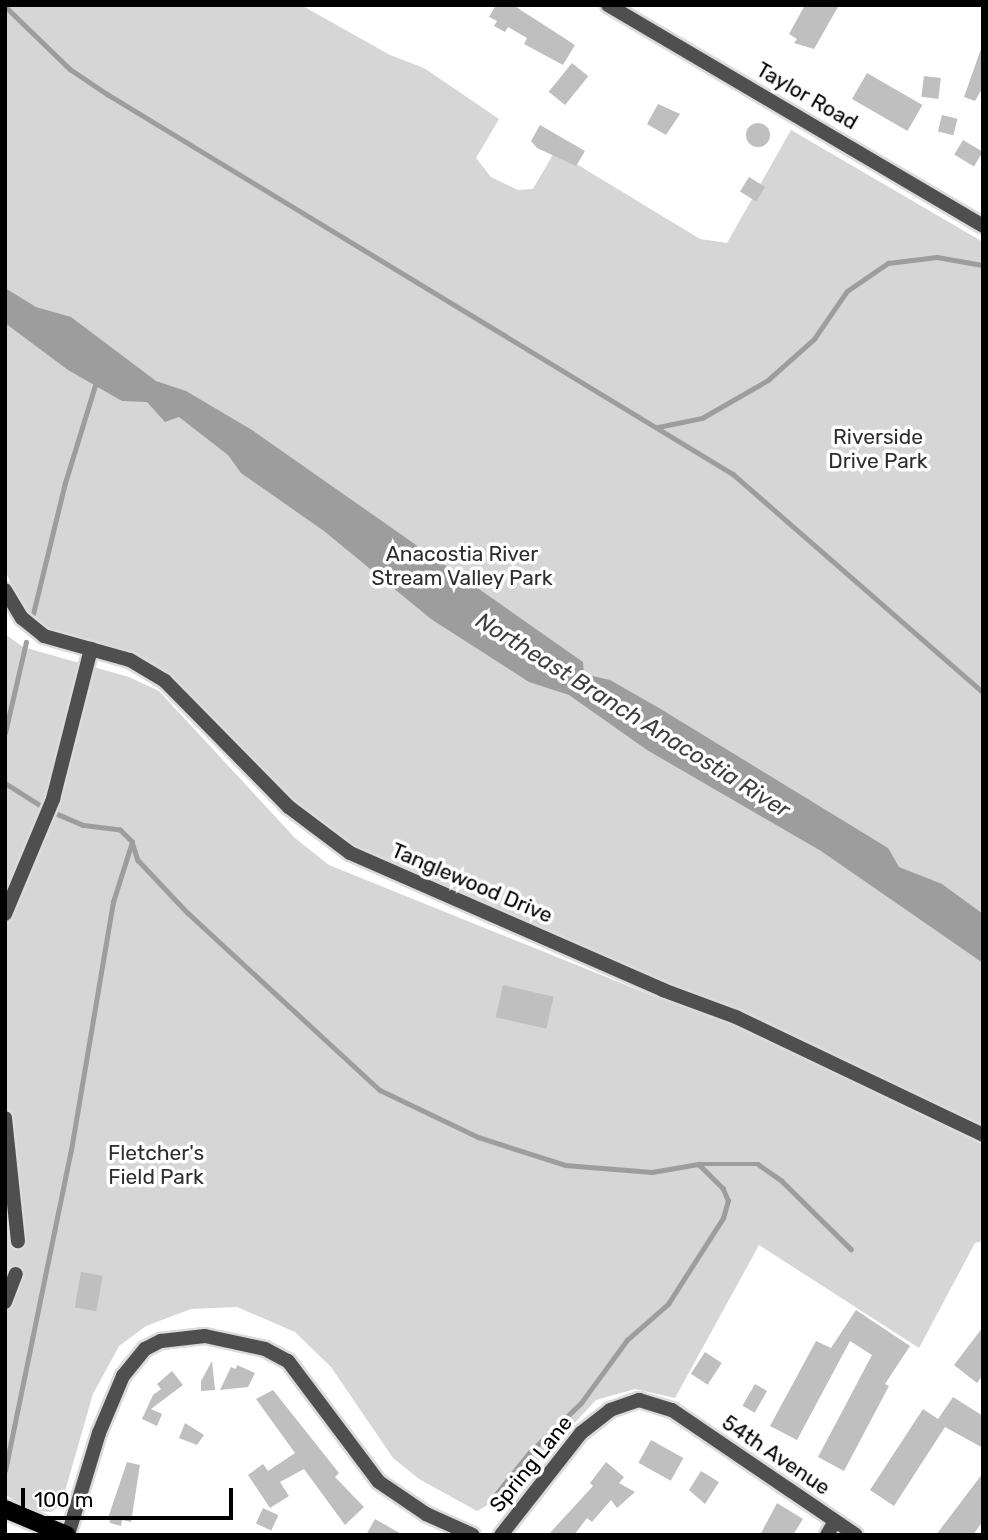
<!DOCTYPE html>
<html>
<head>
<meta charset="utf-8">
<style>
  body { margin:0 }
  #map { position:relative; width:988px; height:1540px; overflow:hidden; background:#fff; font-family:Rubik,sans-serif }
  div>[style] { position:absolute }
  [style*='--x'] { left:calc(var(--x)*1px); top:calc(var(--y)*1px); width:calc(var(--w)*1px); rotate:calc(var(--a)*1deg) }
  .green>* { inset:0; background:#d6d6d6 }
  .water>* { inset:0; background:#9d9d9d }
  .stream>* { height:4.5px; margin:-2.25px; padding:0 2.25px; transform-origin:2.25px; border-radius:2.25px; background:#9d9d9d }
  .building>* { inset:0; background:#bfbfbf; transform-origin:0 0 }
  .round { border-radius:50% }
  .roads { filter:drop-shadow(2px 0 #dbdbdb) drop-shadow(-2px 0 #dbdbdb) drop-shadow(0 2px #dbdbdb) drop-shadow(0 -2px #dbdbdb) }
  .minor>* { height:14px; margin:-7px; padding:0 7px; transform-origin:7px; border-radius:7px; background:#4f4f4f }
  .primary>* { height:18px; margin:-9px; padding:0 9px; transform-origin:9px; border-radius:9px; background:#000 }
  span { translate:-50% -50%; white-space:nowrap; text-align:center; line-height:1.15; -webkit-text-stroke:7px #fff; paint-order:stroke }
  .street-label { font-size:21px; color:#000 }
  .park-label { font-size:21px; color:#2d2d2d }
  .water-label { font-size:23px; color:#3e3e3e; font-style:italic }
  .frame { position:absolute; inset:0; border:7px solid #000; pointer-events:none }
  .scale { position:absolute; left:21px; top:1488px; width:212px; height:32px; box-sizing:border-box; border:4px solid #000; border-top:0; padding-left:9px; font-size:21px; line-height:24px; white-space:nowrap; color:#000; -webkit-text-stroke:5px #fff; paint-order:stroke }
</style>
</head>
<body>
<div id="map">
  <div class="green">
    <i style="clip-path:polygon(5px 5px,301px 5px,390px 55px,424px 68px,499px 119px,476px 158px,491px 177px,518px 190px,533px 189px,555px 151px,700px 239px,727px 243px,791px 130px,983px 242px,983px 1129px,729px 1007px,379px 867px,303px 815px,168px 674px,120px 652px,51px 631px,23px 611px,5px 570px)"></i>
    <i style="clip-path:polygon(5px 634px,23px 647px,129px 677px,159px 691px,295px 838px,329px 865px,663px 1000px,723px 1019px,983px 1145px,983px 1241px,975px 1243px,919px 1348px,759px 1245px,675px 1398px,635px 1389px,596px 1400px,509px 1493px,477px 1511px,419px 1479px,393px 1458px,331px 1367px,295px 1332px,237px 1307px,191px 1309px,146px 1326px,119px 1346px,93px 1394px,61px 1505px,51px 1512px,35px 1511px,5px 1495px)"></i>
  </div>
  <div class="water">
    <i style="clip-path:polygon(5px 288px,36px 307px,71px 317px,156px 381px,186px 391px,252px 430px,583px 662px,584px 674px,610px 680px,659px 708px,888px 848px,899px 867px,942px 884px,983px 914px,983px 963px,821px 851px,647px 750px,569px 695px,529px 682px,431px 619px,324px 531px,241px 473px,228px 455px,179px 417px,165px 422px,147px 402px,122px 401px,68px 370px,5px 323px)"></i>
  </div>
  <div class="stream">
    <i style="--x:5;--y:6;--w:91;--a:44.1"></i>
    <i style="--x:70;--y:69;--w:45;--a:34"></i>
    <i style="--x:107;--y:94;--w:732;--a:31.26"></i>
    <i style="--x:733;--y:474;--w:332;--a:41.1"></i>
    <i style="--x:658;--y:427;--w:45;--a:-11.6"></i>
    <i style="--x:702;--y:418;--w:76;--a:-29.9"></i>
    <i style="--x:768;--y:380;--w:62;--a:-41.7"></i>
    <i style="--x:814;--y:339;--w:58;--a:-55.5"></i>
    <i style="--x:847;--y:291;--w:50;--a:-34.3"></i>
    <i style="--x:888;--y:263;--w:49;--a:-7"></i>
    <i style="--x:937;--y:257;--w:47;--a:9.9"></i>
    <i style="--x:33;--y:614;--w:135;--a:-76.3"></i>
    <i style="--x:65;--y:483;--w:106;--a:-72.9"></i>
    <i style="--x:5;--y:733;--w:93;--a:-77"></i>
    <i style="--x:5;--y:783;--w:41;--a:32.2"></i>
    <i style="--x:132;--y:842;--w:19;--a:72"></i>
    <i style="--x:138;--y:860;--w:73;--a:46.7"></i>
    <i style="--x:188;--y:913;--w:261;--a:42.7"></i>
    <i style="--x:380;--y:1090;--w:109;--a:25.6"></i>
    <i style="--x:478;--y:1137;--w:91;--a:17.8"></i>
    <i style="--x:565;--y:1165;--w:87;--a:4.6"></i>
    <i style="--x:652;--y:1172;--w:48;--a:-9.7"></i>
    <i style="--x:699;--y:1164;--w:59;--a:0"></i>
    <i style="--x:758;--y:1164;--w:29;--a:35"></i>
    <i style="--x:782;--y:1181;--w:97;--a:44.6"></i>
    <i style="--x:5;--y:1471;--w:328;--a:-78.4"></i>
    <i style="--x:71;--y:1150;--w:252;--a:-80.4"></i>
    <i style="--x:113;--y:902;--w:63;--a:-72.4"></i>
    <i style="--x:132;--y:842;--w:17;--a:-135"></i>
    <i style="--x:120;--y:830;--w:38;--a:-173"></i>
    <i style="--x:82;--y:825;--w:26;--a:-157"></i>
    <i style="--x:490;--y:1502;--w:63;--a:-51.5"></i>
    <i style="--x:529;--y:1453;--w:72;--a:-43.9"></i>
    <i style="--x:581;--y:1403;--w:78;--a:-53.9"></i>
    <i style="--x:627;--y:1340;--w:55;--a:-41.3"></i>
    <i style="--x:668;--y:1304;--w:102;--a:-57.4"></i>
    <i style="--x:723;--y:1218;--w:18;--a:-74"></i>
    <i style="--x:728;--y:1201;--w:13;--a:-113"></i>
    <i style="--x:723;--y:1189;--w:33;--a:-135"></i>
  </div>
  <div class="building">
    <i style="clip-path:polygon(496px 5px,513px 5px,575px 45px,563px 65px,524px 44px,527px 38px,508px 27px,505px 32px,494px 26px,497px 21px,489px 17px)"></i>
    <i style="clip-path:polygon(805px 5px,839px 5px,814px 49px,794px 43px,797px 39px,789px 34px)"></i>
    <i style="clip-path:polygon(981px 49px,983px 87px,975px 101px,964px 97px)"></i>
    <i style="left:572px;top:63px;width:21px;height:37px;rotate:39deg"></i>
    <i style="left:867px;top:73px;width:64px;height:30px;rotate:30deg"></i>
    <i style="left:924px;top:76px;width:17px;height:21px;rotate:7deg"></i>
    <i style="clip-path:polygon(658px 104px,680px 114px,666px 135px,647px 124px)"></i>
    <i style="left:942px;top:115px;width:16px;height:17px;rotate:14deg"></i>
    <i class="round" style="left:746px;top:123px;width:24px;height:24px"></i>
    <i style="clip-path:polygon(540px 125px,585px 151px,576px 166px,537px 148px,531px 141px)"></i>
    <i style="left:963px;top:140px;width:23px;height:17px;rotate:31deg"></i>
    <i style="left:749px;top:177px;width:19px;height:17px;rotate:32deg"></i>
    <i style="left:503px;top:985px;width:52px;height:33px;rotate:13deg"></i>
    <i style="left:81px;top:1272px;width:22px;height:36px;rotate:10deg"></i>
    <i style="clip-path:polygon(856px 1310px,910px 1346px,885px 1384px,889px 1386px,844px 1471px,818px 1457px,872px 1355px,850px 1341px,797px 1440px,770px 1426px,816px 1341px,831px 1348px)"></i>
    <i style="clip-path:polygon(983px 1327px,983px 1375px,977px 1383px,954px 1365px)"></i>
    <i style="left:705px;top:1352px;width:20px;height:26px;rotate:33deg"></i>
    <i style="clip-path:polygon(212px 1361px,215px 1390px,201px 1391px,201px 1381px)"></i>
    <i style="clip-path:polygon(237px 1365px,255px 1373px,248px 1387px,220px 1390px,231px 1367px,236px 1369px)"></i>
    <i style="clip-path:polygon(172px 1371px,183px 1385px,151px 1409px,162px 1414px,157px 1426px,142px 1419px,153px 1395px,161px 1389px,157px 1384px)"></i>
    <i style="left:755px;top:1384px;width:14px;height:25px;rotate:30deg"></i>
    <i style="clip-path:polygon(273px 1390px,339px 1473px,335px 1477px,364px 1507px,345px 1525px,304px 1469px,280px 1482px,289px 1496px,270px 1508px,248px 1475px,263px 1464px,268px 1471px,295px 1453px,256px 1399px)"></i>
    <i style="clip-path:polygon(953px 1397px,983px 1416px,983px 1448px,945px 1427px,894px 1506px,870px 1490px,923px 1409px,938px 1419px)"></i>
    <i style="clip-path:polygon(185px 1423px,204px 1435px,197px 1445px,179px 1438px)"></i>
    <i style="left:651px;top:1440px;width:37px;height:26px;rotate:29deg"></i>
    <i style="clip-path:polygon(127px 1462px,140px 1465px,131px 1522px,122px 1520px,121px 1526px,110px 1523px,109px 1515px)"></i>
    <i style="clip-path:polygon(606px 1462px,624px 1477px,619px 1483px,635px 1492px,617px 1508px,611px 1500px,592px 1522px,587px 1518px,574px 1535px,548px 1535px,593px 1486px,590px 1483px)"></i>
    <i style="clip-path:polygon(701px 1471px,719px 1482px,705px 1504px,689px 1490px)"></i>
    <i style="clip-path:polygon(983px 1473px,983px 1521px,973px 1535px,936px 1535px)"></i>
    <i style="clip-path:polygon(777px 1503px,803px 1519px,793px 1535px,760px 1535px)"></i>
    <i style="left:263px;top:1508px;width:17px;height:17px;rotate:25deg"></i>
    <i style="clip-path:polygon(375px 1519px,403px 1535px,366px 1535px)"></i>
  </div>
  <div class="roads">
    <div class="minor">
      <i style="--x:608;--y:5;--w:435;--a:30.5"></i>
      <i style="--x:5;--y:590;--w:33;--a:59"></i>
      <i style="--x:22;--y:618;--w:28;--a:39"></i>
      <i style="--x:44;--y:636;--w:89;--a:15.6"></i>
      <i style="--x:130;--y:660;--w:41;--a:31"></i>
      <i style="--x:165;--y:681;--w:177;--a:45.5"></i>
      <i style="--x:289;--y:807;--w:76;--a:37"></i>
      <i style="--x:350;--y:853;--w:342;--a:23.6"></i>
      <i style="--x:663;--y:990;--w:78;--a:20.3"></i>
      <i style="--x:736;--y:1017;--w:274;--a:25.5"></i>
      <i style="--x:5;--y:914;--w:125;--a:-67.3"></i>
      <i style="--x:53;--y:799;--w:155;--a:-75.8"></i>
      <i style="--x:5;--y:1118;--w:124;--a:84"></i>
      <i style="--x:5;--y:1302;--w:30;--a:-69"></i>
      <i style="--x:68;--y:1535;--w:107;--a:-73.1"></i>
      <i style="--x:99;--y:1433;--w:62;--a:-67.2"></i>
      <i style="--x:123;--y:1376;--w:35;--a:-51"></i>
      <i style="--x:145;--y:1349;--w:18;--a:-27"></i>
      <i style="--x:161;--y:1341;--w:44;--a:-6.5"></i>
      <i style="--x:205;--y:1336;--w:61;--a:12.2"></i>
      <i style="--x:265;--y:1349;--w:26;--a:28"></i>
      <i style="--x:288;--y:1361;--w:151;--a:53.1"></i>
      <i style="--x:379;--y:1482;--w:57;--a:34.2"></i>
      <i style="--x:426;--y:1514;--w:51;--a:24.1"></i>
      <i style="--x:501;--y:1535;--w:130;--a:-51.9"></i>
      <i style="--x:581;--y:1433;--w:37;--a:-38"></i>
      <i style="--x:610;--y:1410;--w:31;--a:-19"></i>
      <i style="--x:639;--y:1400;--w:34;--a:17"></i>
      <i style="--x:672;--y:1410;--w:222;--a:34.2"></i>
      <i style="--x:827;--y:1535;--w:16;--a:-60"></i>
    </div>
    <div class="primary">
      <i style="--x:5;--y:1509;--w:67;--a:22.8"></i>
    </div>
  </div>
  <div class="street-label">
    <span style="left:807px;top:96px;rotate:30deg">Taylor Road</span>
    <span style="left:472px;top:883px;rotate:23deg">Tanglewood Drive</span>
    <span style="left:776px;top:1455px;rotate:34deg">54th Avenue</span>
    <span style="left:531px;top:1464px;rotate:-51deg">Spring Lane</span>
  </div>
  <div class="park-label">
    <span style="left:878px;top:449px">Riverside<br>Drive Park</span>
    <span style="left:462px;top:566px">Anacostia River<br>Stream Valley Park</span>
    <span style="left:156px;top:1165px">Fletcher's<br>Field Park</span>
  </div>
  <div class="water-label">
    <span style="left:633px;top:715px;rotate:32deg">Northeast Branch Anacostia River</span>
  </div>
  <div class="frame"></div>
  <div class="scale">100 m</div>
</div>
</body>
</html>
